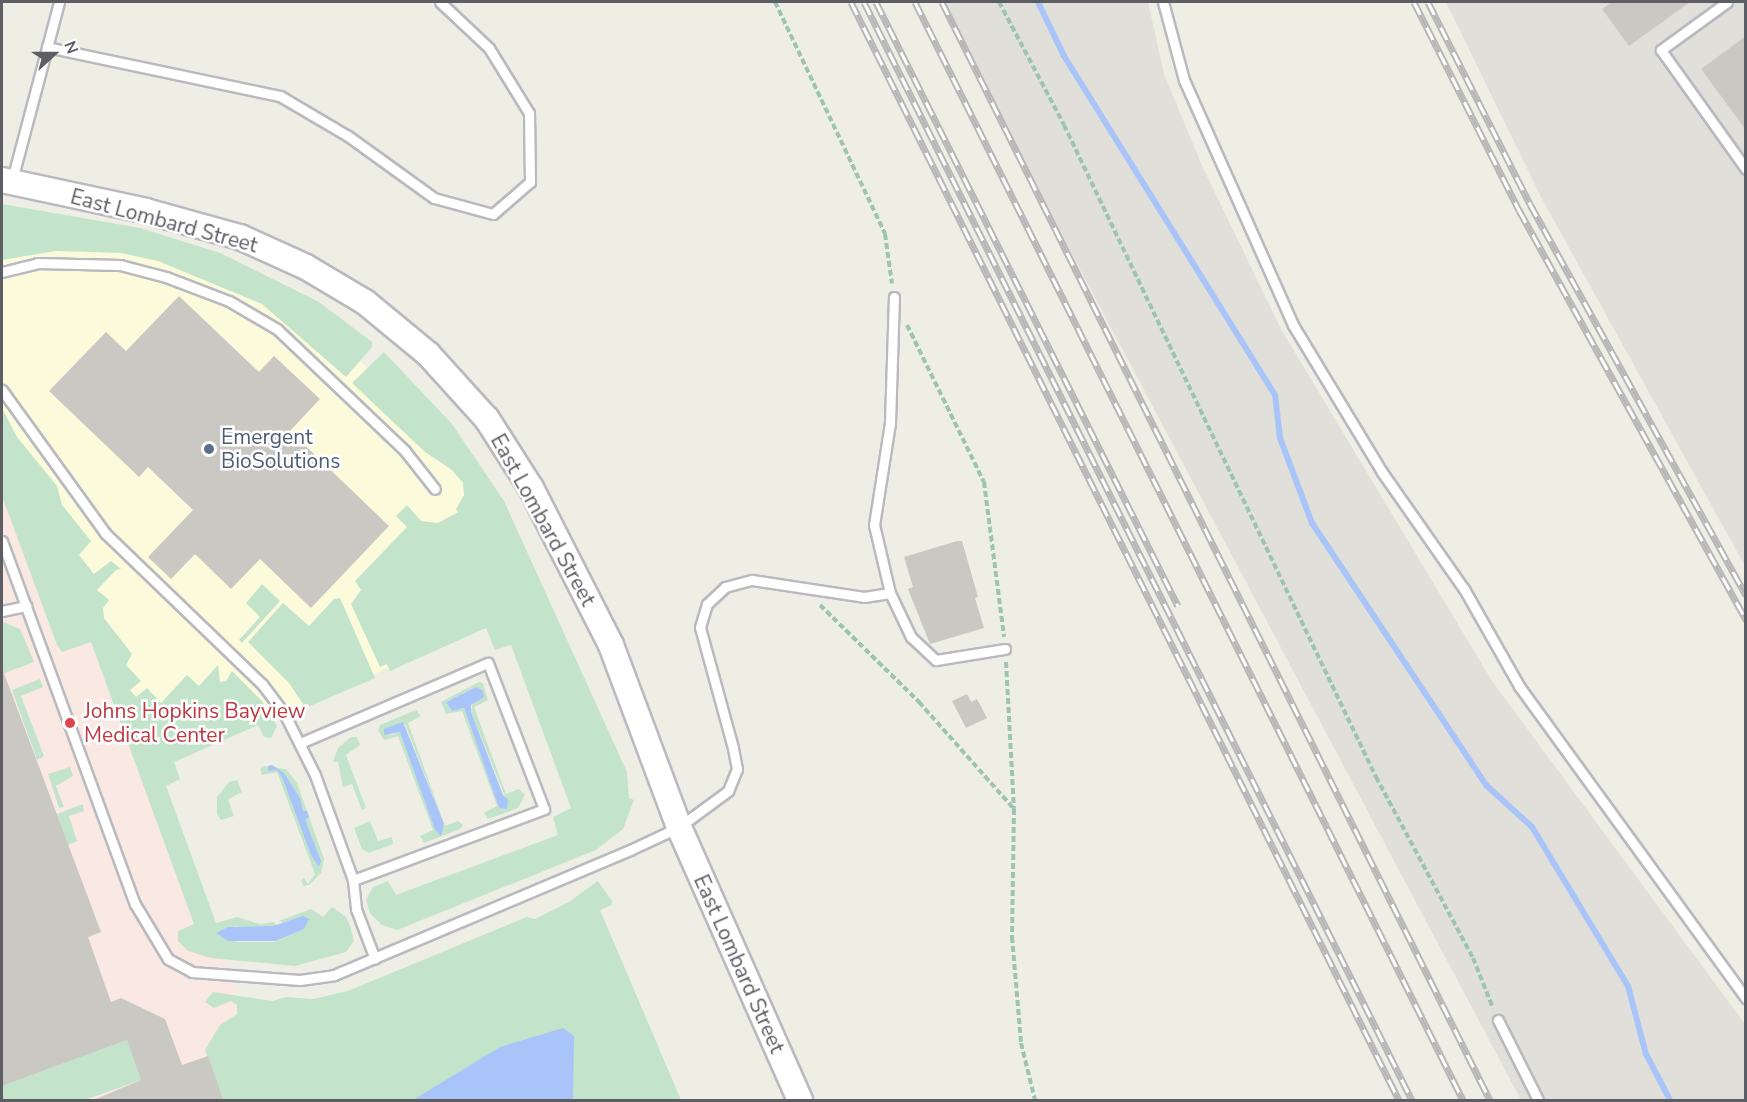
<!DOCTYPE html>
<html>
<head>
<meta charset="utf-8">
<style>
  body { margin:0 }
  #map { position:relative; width:1747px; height:1102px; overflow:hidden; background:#eeeee5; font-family:"Nunito Sans",sans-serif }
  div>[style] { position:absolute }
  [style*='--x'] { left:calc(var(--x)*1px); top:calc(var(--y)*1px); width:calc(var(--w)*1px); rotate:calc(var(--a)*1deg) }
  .commercial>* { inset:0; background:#fbfbdc }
  .industrial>* { inset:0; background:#e0dfd9 }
  .medical>* { inset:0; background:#fae9e2 }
  .green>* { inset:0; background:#c3e4ca }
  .water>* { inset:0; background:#a9c4f9 }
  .stream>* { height:6px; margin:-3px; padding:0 3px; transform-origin:3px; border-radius:3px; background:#a9c4f9 }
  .building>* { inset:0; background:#c9c8c2 }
  .path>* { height:4px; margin-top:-2px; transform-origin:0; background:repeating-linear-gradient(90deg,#9cc4b1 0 6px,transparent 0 9px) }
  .roads { filter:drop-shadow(2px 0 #b9bac0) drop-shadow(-2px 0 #b9bac0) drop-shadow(0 2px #b9bac0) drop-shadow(0 -2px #b9bac0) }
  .service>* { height:9px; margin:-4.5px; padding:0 4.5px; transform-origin:4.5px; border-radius:4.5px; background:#fff }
  .secondary>* { height:24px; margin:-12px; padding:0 12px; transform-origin:12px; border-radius:12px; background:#fff }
  .rail>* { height:7px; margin-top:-3.5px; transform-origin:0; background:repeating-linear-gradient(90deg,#fff 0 14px,#b7b7b8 0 28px); box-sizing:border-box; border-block:2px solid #b7b7b8 }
  .dots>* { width:16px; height:16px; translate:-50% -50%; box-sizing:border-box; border:3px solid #fff; border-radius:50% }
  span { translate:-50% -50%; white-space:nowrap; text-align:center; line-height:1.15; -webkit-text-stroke:5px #fff; paint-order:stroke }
  .street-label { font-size:21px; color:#5c5e64 }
  .service-label { font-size:21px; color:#4e5e75 }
  .left { translate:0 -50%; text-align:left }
  .health-label { font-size:21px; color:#be3a42 }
  .frame { position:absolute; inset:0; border:3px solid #5c5e64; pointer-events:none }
  .north { position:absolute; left:24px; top:24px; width:60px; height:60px; -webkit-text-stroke:4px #fff; paint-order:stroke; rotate:69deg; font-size:16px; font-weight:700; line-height:24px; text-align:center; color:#5c5e64 }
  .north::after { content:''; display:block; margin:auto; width:21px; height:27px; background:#5c5e64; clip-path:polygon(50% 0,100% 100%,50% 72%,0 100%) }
</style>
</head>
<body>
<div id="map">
  <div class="commercial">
    <i style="clip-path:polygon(2px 226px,99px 242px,229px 279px,335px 340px,386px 383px,474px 493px,397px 664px,156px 769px,2px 420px)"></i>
  </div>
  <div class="industrial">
    <i style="clip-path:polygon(938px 2px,1148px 2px,1164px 74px,1203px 168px,1281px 329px,1492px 681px,1745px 1024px,1745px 1100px,1521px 1100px)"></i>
    <i style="clip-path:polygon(1446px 2px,1745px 2px,1745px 566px,1541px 197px)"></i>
  </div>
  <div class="medical">
    <i style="clip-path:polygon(2px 420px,80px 566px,276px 1100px,2px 1100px)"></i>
  </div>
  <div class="green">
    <i style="clip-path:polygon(2px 204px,140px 228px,220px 253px,319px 302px,372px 342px,372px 347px,346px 377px,262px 304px,158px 261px,121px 253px,56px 251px,2px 260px)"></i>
    <i style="clip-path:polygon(384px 352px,452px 424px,504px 501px,627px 772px,629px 798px,634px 800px,623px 829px,596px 850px,397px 930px,382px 925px,370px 913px,366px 900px,373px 887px,388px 881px,396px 895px,558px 835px,553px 817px,571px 808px,511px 645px,495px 650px,486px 628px,390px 671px,387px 664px,380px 667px,351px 604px,361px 590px,355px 581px,407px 527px,396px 516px,407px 505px,421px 521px,438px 523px,458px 512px,456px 509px,464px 495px,463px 483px,452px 470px,425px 452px,352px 383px)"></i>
    <i style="clip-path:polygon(2px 408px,17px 437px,57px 486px,62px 505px,91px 541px,79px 555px,94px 574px,111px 561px,121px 569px,116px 570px,97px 590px,109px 600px,103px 608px,104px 618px,132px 654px,126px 665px,141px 681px,130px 690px,136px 697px,147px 688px,161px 703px,187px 675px,199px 686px,218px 665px,220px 682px,226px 681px,232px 671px,262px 701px,277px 726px,271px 738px,264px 737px,258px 725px,174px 762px,180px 779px,166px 786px,216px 923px,237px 917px,260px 924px,274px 922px,276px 925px,261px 929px,234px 926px,236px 942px,275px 942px,304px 929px,279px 921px,311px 909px,323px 917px,332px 907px,346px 917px,350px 926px,354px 941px,346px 952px,295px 966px,211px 958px,188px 951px,178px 941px,178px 931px,194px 924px,91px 642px,62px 652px,57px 645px,2px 496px)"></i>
    <i style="clip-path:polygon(262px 584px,280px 601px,242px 643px,239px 640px,260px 617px,246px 603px)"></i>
    <i style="clip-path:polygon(340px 598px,375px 678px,310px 706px,303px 704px,289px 683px,248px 642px,283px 603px,309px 626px,334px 599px)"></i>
    <i style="clip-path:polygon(3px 622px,20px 629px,34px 662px,2px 674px)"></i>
    <i style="clip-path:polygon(40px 679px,43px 687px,21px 696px,44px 756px,37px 760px,12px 690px)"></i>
    <i style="clip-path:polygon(evenodd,479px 682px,483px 683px,488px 700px,474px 707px,506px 794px,519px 789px,525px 795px,518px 808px,488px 819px,484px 813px,497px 806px,462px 711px,446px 714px,441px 702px,479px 682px,476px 687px,471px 712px,505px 796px,499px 808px,464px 708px,452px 711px,446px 702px,476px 687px)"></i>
    <i style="clip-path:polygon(evenodd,416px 710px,421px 716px,408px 723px,445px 826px,458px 821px,463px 825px,460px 829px,424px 843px,420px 836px,433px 830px,398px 736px,384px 740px,378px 730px,380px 725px,416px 710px,405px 724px,444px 824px,435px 830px,404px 739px,400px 732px,388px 736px,405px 724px)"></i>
    <i style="clip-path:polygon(351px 737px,357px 737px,360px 745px,346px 755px,366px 808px,362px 810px,352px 784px,343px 787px,338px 762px,333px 762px,338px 748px)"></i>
    <i style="clip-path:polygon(265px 766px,286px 769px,297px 783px,324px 859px,321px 873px,309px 885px,304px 886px,301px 881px,304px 878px,308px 884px,315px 874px,277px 772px,262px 775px,260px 769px)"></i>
    <i style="clip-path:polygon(70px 767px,73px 776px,56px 786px,64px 807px,59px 808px,48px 774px)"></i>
    <i style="clip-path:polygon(237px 780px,242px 792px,228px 799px,234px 816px,221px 820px,217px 814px,217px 797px,229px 782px)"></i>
    <i style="clip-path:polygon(83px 804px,84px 811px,69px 816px,77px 841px,68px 845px,57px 814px)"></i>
    <i style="clip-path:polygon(370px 821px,378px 841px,392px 837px,393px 844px,369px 853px,362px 849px,354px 828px)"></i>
    <i style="clip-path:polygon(598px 881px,612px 901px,612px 905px,600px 910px,681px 1100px,224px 1100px,205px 1050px,220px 1025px,237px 1014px,237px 1005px,231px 1001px,214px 1008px,205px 1002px,213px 992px,273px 1001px,286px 997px,313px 999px,348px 991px,527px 917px,535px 919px,569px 902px)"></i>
    <i style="clip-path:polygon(127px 1040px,141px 1080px,85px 1100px,2px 1100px,2px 1086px)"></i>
  </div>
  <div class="water">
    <i style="clip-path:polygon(476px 687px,483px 691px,484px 697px,471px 705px,471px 712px,503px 795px,508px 800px,507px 809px,499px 808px,464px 708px,452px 711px,446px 702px)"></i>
    <i style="clip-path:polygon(403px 722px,444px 824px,441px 836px,435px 830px,400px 732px,384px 735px,384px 729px)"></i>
    <i style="clip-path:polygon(272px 765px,284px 773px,300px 798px,303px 811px,307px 811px,309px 817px,305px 820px,321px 861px,319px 867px,311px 855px,282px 777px,277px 770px,268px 771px,268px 766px)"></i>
    <i style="clip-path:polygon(303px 916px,309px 919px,304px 929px,276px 941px,228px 941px,216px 933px,228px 927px,273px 926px)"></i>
    <i style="clip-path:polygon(563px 1028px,574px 1036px,573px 1100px,413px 1100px,500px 1047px)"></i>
  </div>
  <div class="stream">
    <i style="--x:1038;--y:2;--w:60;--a:64.3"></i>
    <i style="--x:1064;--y:56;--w:399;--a:58.1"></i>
    <i style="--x:1275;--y:395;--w:43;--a:83.4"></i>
    <i style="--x:1280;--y:438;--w:91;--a:69.4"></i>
    <i style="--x:1312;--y:523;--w:315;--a:56.4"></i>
    <i style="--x:1486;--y:785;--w:62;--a:42.4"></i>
    <i style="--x:1532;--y:827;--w:186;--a:58.9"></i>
    <i style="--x:1628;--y:986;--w:70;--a:75.2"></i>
    <i style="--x:1646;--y:1054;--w:52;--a:62.4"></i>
  </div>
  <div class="building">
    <i style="clip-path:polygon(1612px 2px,1690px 2px,1629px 46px,1602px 9px)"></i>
    <i style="clip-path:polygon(1746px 36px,1746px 130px,1701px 69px)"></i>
    <i style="clip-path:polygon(179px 296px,259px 372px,274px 356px,320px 399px,290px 431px,389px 526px,311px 608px,260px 559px,231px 589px,195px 554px,171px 579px,148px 557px,193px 510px,148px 467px,139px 477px,49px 391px,106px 332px,126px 351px)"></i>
    <i style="clip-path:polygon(957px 541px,962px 541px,978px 597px,975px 598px,984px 628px,930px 644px,908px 589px,913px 587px,904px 557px)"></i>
    <i style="clip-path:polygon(2px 668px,101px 932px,88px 937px,111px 1002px,121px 998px,165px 1019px,182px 1065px,208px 1056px,224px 1101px,91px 1101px,141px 1080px,127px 1040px,2px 1086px)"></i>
    <i style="clip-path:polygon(967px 694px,971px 702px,977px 699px,987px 718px,966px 728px,952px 701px)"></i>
  </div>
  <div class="path">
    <i style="--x:775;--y:2;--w:257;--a:64.6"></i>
    <i style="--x:885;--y:234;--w:50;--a:82"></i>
    <i style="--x:999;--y:2;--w:139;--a:62.1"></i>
    <i style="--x:1064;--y:125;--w:723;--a:64.43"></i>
    <i style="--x:1376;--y:777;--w:205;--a:61.8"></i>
    <i style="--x:1473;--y:958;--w:54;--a:68.2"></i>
    <i style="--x:907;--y:325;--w:175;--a:63.9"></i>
    <i style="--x:984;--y:482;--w:156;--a:82.6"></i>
    <i style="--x:820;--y:605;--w:139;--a:44.4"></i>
    <i style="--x:919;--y:702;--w:142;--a:48.4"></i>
    <i style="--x:1006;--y:662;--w:147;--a:86.9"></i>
    <i style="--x:1014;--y:809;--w:128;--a:90.9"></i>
    <i style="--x:1012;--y:937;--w:106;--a:85.1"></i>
    <i style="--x:1021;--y:1043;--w:59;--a:76.2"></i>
  </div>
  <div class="roads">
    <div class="service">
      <i style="--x:1163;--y:2;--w:81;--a:74.9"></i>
      <i style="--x:1184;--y:80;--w:268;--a:66"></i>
      <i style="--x:1293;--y:325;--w:172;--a:58.8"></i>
      <i style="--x:1382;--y:472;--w:143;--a:55"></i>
      <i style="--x:1464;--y:589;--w:112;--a:60.4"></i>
      <i style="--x:1519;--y:686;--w:386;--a:54"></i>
      <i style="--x:1727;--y:2;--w:82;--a:144"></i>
      <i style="--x:1661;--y:50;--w:146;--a:54.5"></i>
      <i style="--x:47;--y:47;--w:238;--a:11.9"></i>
      <i style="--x:280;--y:96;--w:79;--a:30.5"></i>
      <i style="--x:348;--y:136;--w:106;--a:35.8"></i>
      <i style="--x:434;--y:198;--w:61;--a:15.2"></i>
      <i style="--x:493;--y:214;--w:49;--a:-40.9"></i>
      <i style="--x:530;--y:182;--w:69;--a:-90.8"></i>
      <i style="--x:529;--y:113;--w:76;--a:-121.6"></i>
      <i style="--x:489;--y:48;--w:67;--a:-136.8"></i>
      <i style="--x:12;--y:180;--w:184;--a:-75.2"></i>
      <i style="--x:2;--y:272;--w:36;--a:-14"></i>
      <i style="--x:37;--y:263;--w:83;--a:1.4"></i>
      <i style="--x:120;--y:265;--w:48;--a:14.6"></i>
      <i style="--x:166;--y:277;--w:67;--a:20.9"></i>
      <i style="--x:229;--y:301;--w:56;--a:30.3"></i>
      <i style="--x:277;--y:329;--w:177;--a:43.6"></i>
      <i style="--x:405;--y:451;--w:48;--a:51.7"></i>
      <i style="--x:2;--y:390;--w:176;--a:54.2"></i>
      <i style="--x:105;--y:533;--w:218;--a:43.9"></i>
      <i style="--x:262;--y:684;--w:36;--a:53"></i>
      <i style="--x:284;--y:713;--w:69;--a:63.4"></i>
      <i style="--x:315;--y:775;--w:112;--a:70.1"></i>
      <i style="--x:353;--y:880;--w:29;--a:84"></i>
      <i style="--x:356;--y:909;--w:53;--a:69.2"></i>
      <i style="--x:2;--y:541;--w:387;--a:69.9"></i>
      <i style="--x:135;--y:904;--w:64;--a:59"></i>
      <i style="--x:168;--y:959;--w:27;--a:28"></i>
      <i style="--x:192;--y:972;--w:108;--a:4.2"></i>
      <i style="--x:300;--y:980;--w:34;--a:-8"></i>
      <i style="--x:334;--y:975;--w:321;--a:-22.9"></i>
      <i style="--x:630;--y:850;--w:54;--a:-25.1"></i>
      <i style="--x:679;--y:827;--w:61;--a:-36.3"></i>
      <i style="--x:728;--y:791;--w:24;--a:-68"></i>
      <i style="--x:737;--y:769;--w:21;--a:-101"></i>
      <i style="--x:733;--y:748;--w:125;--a:-105.3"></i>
      <i style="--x:700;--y:627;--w:24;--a:-73"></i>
      <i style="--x:707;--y:604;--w:25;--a:-43"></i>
      <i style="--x:725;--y:587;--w:28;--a:-15"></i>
      <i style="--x:752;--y:580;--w:113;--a:8.6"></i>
      <i style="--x:864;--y:597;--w:26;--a:-9"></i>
      <i style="--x:890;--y:593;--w:49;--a:64.5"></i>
      <i style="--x:911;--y:637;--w:34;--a:43"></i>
      <i style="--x:936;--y:660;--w:70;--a:-9.1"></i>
      <i style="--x:890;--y:593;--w:70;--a:-103.2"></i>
      <i style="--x:874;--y:525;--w:103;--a:-81.1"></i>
      <i style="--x:890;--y:423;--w:126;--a:-88.2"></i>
      <i style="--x:2;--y:611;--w:25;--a:-12"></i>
      <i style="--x:300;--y:743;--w:204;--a:-23.1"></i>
      <i style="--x:488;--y:663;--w:156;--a:69"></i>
      <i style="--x:544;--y:809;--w:204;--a:159.6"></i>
      <i style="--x:1498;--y:1020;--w:89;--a:63.4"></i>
    </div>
    <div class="secondary">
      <i style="--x:2;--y:180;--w:147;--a:12.1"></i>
      <i style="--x:146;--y:211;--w:98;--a:15.5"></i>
      <i style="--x:240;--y:237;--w:72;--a:24.4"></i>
      <i style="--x:306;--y:267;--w:69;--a:30.7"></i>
      <i style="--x:365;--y:302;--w:82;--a:39.5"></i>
      <i style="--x:428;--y:354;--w:88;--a:47.8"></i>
      <i style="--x:487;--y:419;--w:82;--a:57.5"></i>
      <i style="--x:531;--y:488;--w:176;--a:63"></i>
      <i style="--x:611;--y:645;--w:194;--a:69.5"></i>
      <i style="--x:679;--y:827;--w:299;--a:66.1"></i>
    </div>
  </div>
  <div class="rail">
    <i style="--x:851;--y:2;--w:1227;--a:63.48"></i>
    <i style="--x:864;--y:2;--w:1227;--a:63.48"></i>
    <i style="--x:876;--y:2;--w:675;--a:63.43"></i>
    <i style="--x:915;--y:2;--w:1227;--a:63.48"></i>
    <i style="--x:942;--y:2;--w:1227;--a:63.48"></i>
    <i style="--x:1414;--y:2;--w:233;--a:63.2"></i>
    <i style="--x:1519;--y:210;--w:469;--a:61"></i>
    <i style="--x:1428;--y:2;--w:226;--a:63.2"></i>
    <i style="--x:1530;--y:204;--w:447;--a:61.1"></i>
  </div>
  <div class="dots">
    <i style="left:209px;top:449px;background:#5c6f8a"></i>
    <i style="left:70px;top:723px;background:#e0444e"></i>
  </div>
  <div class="street-label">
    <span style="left:164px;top:221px;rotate:15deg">East Lombard Street</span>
    <span style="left:543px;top:520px;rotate:61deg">East Lombard Street</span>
    <span style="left:739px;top:964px;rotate:66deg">East Lombard Street</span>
  </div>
  <div class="service-label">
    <span class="left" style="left:221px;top:449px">Emergent<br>BioSolutions</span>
  </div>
  <div class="health-label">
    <span class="left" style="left:84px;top:723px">Johns Hopkins Bayview<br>Medical Center</span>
  </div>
  <div class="frame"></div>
  <div class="north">N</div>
</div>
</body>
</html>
